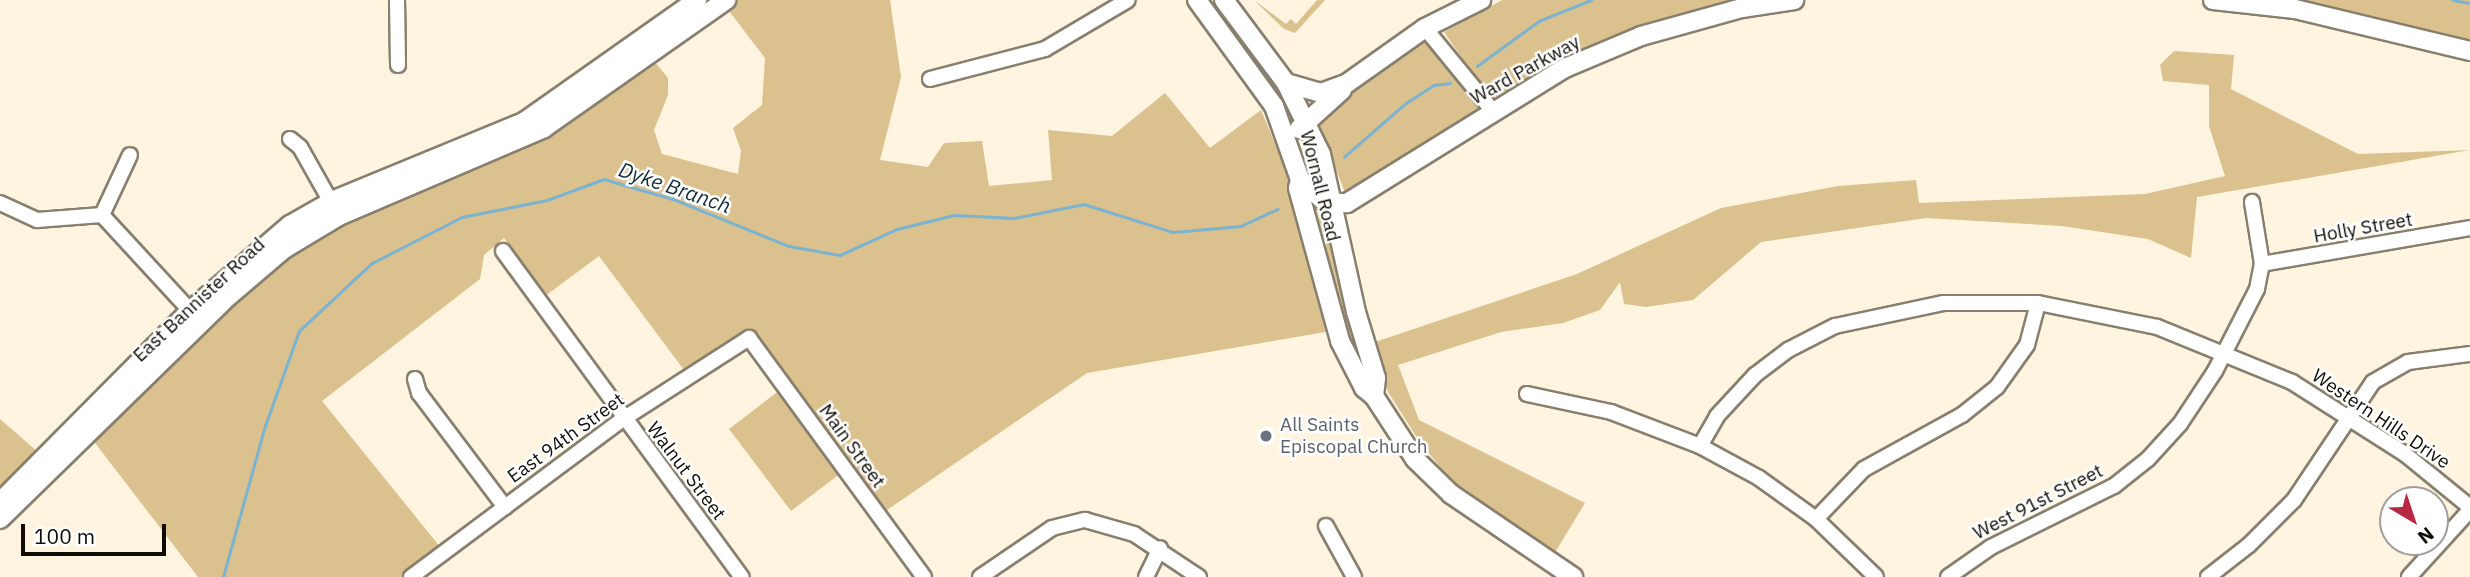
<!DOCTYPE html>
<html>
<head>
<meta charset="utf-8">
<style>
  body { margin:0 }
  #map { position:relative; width:2470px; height:577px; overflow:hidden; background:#fef4e0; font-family:"IBM Plex Sans",sans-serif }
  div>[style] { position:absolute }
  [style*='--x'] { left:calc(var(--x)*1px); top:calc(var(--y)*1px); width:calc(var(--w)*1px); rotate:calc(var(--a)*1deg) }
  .green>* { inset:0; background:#dac18e }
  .stream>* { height:2.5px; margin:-1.25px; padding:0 1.25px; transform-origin:1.25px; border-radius:1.25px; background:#7bb3d1 }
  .roads { filter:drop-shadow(2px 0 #887f6e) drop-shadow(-2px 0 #887f6e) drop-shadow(0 2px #887f6e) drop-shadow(0 -2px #887f6e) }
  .minor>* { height:14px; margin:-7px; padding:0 7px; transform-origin:7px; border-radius:7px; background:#fff }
  .major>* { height:18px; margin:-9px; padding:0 9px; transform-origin:9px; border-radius:9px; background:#fff }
  .dots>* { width:19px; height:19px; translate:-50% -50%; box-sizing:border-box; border:4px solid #fff; border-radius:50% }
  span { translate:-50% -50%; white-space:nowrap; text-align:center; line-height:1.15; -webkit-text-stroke:5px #fff; paint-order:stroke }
  .street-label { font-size:19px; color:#100d07 }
  .worship-label { font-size:19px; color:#5b616d }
  .left { translate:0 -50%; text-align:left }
  .water-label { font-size:21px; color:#132e3b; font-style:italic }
  .north { position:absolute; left:2379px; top:486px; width:70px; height:70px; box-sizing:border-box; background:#fff; border:2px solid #9f9e9c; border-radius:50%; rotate:141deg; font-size:19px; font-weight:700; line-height:28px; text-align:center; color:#100d07 }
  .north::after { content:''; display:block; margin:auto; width:24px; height:32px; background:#b92843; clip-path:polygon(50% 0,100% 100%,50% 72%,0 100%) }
  .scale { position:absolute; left:21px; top:524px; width:145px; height:32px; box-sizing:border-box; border:4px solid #100d07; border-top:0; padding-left:9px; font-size:21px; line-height:24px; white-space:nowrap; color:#100d07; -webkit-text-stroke:5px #fff; paint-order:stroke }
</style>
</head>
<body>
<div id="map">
  <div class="green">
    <i style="clip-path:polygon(737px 0,890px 0,901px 77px,880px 160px,928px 167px,944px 143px,982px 141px,989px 186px,1052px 180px,1048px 130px,1112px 136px,1165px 93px,1210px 148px,1261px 110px,1282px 160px,1331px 331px,1087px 373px,884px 512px,841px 473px,791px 511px,729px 429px,789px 383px,758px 336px,747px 333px,684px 370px,599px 256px,545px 296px,504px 238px,484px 255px,480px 279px,322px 401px,441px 548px,402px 577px,198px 577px,92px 439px,267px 270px,331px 228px,552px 131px,654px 61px,668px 78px,668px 95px,654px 130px,662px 154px,738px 174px,741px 151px,733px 128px,762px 105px,765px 58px,726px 7px)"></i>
    <i style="clip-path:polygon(1254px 0,1286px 24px,1291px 19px,1296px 24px,1317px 0,1325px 0,1295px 33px,1284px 29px)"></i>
    <i style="clip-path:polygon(1502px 0,1747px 0,1535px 78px,1494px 97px,1488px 96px,1444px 32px)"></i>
    <i style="clip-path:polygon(2261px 0,2470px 0,2470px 39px,2467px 42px)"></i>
    <i style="clip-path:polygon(1425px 40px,1479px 108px,1345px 193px,1316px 116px)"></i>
    <i style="clip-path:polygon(2174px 51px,2234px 55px,2231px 89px,2358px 154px,2470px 150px,2197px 197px,2191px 258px,2148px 239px,2062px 226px,1926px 218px,1761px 242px,1693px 300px,1646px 307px,1624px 304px,1620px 282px,1600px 310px,1563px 323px,1501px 332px,1398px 365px,1419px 420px,1585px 503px,1554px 554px,1481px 507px,1448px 476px,1421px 444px,1388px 392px,1372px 343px,1577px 274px,1721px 208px,1838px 186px,1916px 180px,1919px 203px,2145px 194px,2225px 176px,2209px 126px,2209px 85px,2163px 81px,2160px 65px)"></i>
    <i style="clip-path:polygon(1311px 203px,1330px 213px,1355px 343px,1372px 386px,1343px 324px)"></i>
    <i style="clip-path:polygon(0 419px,39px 453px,0 491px)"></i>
  </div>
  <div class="stream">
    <i style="--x:2453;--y:0;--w:17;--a:10"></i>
    <i style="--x:1477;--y:66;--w:77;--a:-36"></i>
    <i style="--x:1539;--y:21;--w:56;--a:-22"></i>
    <i style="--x:1344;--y:157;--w:82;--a:-41.1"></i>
    <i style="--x:1406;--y:103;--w:33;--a:-33"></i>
    <i style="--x:1434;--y:85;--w:16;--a:-7"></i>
    <i style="--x:223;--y:577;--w:157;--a:-74.5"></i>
    <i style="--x:265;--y:426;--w:101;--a:-70.3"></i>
    <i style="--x:299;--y:331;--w:100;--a:-43"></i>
    <i style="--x:372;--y:263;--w:101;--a:-27.1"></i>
    <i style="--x:462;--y:217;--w:87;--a:-11.3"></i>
    <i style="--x:547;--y:200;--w:61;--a:-20.2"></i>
    <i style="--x:604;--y:179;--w:72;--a:16.2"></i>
    <i style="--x:673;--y:199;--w:125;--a:22.1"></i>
    <i style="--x:789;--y:246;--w:52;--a:10"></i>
    <i style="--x:840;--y:255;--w:63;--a:-24.5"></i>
    <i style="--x:897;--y:229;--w:59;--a:-13.8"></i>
    <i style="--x:954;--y:215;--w:60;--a:2.9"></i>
    <i style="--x:1014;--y:218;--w:71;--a:-11.3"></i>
    <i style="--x:1084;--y:204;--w:93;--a:17.5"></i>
    <i style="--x:1173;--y:232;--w:68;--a:-5"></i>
    <i style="--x:1241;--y:226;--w:40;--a:-25"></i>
  </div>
  <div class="roads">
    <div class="minor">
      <i style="--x:397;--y:0;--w:65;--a:89.1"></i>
      <i style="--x:1425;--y:28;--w:106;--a:50.7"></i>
      <i style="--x:930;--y:79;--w:119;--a:-14.6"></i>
      <i style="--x:1045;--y:49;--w:96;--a:-30.6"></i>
      <i style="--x:290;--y:139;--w:13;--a:39"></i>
      <i style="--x:300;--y:147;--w:71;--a:60.6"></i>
      <i style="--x:0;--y:203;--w:41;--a:24.7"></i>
      <i style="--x:37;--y:220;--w:65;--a:-4.4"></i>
      <i style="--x:102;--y:215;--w:139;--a:47.3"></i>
      <i style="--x:102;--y:215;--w:66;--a:-65"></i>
      <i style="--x:503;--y:251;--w:404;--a:53.8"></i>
      <i style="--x:2262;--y:264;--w:211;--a:-9.8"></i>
      <i style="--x:415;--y:379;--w:15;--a:74"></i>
      <i style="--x:419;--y:393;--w:143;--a:53"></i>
      <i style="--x:1527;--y:394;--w:86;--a:12.1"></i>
      <i style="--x:1611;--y:412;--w:95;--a:20.9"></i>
      <i style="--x:1700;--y:446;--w:67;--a:28.5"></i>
      <i style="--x:1759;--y:478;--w:70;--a:35.7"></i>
      <i style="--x:1816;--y:519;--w:83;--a:44"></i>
      <i style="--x:1700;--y:446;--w:34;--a:-60"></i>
      <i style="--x:1717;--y:416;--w:56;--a:-47.2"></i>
      <i style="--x:1755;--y:375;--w:41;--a:-37.1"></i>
      <i style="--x:1788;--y:350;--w:53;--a:-27.1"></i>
      <i style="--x:1835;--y:326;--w:110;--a:-12"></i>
      <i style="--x:1943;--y:303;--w:95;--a:0"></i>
      <i style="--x:2038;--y:303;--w:121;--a:11.4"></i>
      <i style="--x:2157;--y:327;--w:146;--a:22.2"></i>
      <i style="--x:2292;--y:382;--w:134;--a:32.5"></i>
      <i style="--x:2405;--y:454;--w:84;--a:39.2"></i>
      <i style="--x:1816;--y:519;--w:69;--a:-46.2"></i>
      <i style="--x:1864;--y:469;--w:112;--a:-28.9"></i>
      <i style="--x:1962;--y:415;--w:45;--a:-38.7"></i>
      <i style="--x:1997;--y:387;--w:52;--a:-54.5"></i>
      <i style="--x:2027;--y:345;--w:43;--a:-75.3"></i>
      <i style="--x:1326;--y:526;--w:58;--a:61.2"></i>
      <i style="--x:411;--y:577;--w:264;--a:-36.7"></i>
      <i style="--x:623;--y:419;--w:150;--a:-32.7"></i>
      <i style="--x:749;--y:338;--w:296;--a:53.8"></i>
      <i style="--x:980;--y:577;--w:87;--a:-34.2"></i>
      <i style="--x:1052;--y:528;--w:34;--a:-14"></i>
      <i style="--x:1085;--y:520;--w:51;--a:15.9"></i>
      <i style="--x:1134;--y:534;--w:78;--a:33.5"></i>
      <i style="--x:1146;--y:577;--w:32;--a:-64"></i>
      <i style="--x:1948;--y:577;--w:52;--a:-34.9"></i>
      <i style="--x:1991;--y:547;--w:137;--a:-26.4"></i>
      <i style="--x:2114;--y:486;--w:43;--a:-38.5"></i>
      <i style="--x:2148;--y:459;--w:47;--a:-47.6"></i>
      <i style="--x:2180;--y:424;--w:64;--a:-56.6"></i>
      <i style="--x:2215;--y:371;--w:92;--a:-62.9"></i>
      <i style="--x:2257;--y:289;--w:25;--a:-79"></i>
      <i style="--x:2262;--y:264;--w:63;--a:-99.2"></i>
      <i style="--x:2208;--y:577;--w:52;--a:-38"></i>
      <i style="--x:2249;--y:545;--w:64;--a:-45"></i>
      <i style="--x:2294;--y:500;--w:142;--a:-56.2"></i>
      <i style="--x:2373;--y:382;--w:40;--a:-29.7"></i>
      <i style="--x:2408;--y:362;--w:63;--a:-7.4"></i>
      <i style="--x:2409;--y:577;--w:91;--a:-47.7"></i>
    </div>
    <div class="major">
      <i style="--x:1197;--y:0;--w:131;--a:54"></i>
      <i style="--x:1274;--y:106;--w:78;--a:70.6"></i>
      <i style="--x:1300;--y:180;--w:8;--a:104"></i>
      <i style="--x:1298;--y:188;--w:159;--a:74.6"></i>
      <i style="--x:1340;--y:341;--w:53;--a:62.9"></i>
      <i style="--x:1364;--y:388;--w:13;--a:39"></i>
      <i style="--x:1374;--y:396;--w:75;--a:56.9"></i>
      <i style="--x:1415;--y:459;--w:50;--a:44.2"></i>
      <i style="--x:1451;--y:494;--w:148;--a:34.2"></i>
      <i style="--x:1224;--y:0;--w:104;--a:53.2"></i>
      <i style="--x:1286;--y:83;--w:79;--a:63.8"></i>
      <i style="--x:1321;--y:154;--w:162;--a:77.5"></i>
      <i style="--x:1356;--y:312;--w:69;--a:73.1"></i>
      <i style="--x:1376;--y:378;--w:18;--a:96"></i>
      <i style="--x:2213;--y:0;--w:82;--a:6.3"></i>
      <i style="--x:2295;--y:9;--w:180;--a:13.5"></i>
      <i style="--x:1286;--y:83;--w:36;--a:16"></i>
      <i style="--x:1321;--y:93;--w:27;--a:-20"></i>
      <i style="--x:1346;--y:84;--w:97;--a:-35.3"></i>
      <i style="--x:1425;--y:28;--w:63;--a:-26.6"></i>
      <i style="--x:1299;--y:129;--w:58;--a:-42.2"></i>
      <i style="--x:1300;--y:180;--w:33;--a:41"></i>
      <i style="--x:1325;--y:202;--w:22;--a:3"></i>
      <i style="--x:1347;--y:203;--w:256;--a:-31.8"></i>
      <i style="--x:1565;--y:68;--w:82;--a:-22.8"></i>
      <i style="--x:1641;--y:36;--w:105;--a:-15.5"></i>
      <i style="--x:1742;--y:8;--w:53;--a:-8.7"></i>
      <i style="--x:0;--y:502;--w:269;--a:-45.2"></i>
      <i style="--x:190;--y:311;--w:132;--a:-40.7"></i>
      <i style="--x:290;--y:225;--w:48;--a:-29.7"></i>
      <i style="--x:332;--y:201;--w:208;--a:-22.4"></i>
      <i style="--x:524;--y:122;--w:212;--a:-35.2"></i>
      <i style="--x:0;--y:519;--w:310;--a:-44.3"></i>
      <i style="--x:222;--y:302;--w:82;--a:-40.5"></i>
      <i style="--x:284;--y:249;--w:64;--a:-31"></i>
      <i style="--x:339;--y:216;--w:223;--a:-23.2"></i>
      <i style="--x:544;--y:128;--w:223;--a:-35.1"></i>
    </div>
  </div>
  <div class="dots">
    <i style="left:1266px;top:436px;background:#6b7280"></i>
  </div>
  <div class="street-label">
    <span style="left:1525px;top:70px;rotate:-29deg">Ward Parkway</span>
    <span style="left:1320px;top:186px;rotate:76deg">Wornall Road</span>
    <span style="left:2363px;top:228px;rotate:-10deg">Holly Street</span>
    <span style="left:199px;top:300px;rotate:-43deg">East Bannister Road</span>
    <span style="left:2381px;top:419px;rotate:34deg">Western Hills Drive</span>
    <span style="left:566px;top:438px;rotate:-36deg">East 94th Street</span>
    <span style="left:852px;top:446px;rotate:54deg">Main Street</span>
    <span style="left:686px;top:471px;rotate:53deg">Walnut Street</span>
    <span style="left:2038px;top:502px;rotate:-27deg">West 91st Street</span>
  </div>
  <div class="worship-label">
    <span class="left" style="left:1280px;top:436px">All Saints<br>Episcopal Church</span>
  </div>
  <div class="water-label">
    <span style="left:675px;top:187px;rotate:19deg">Dyke Branch</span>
  </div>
  <div class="north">N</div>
  <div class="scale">100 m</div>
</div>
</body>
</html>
